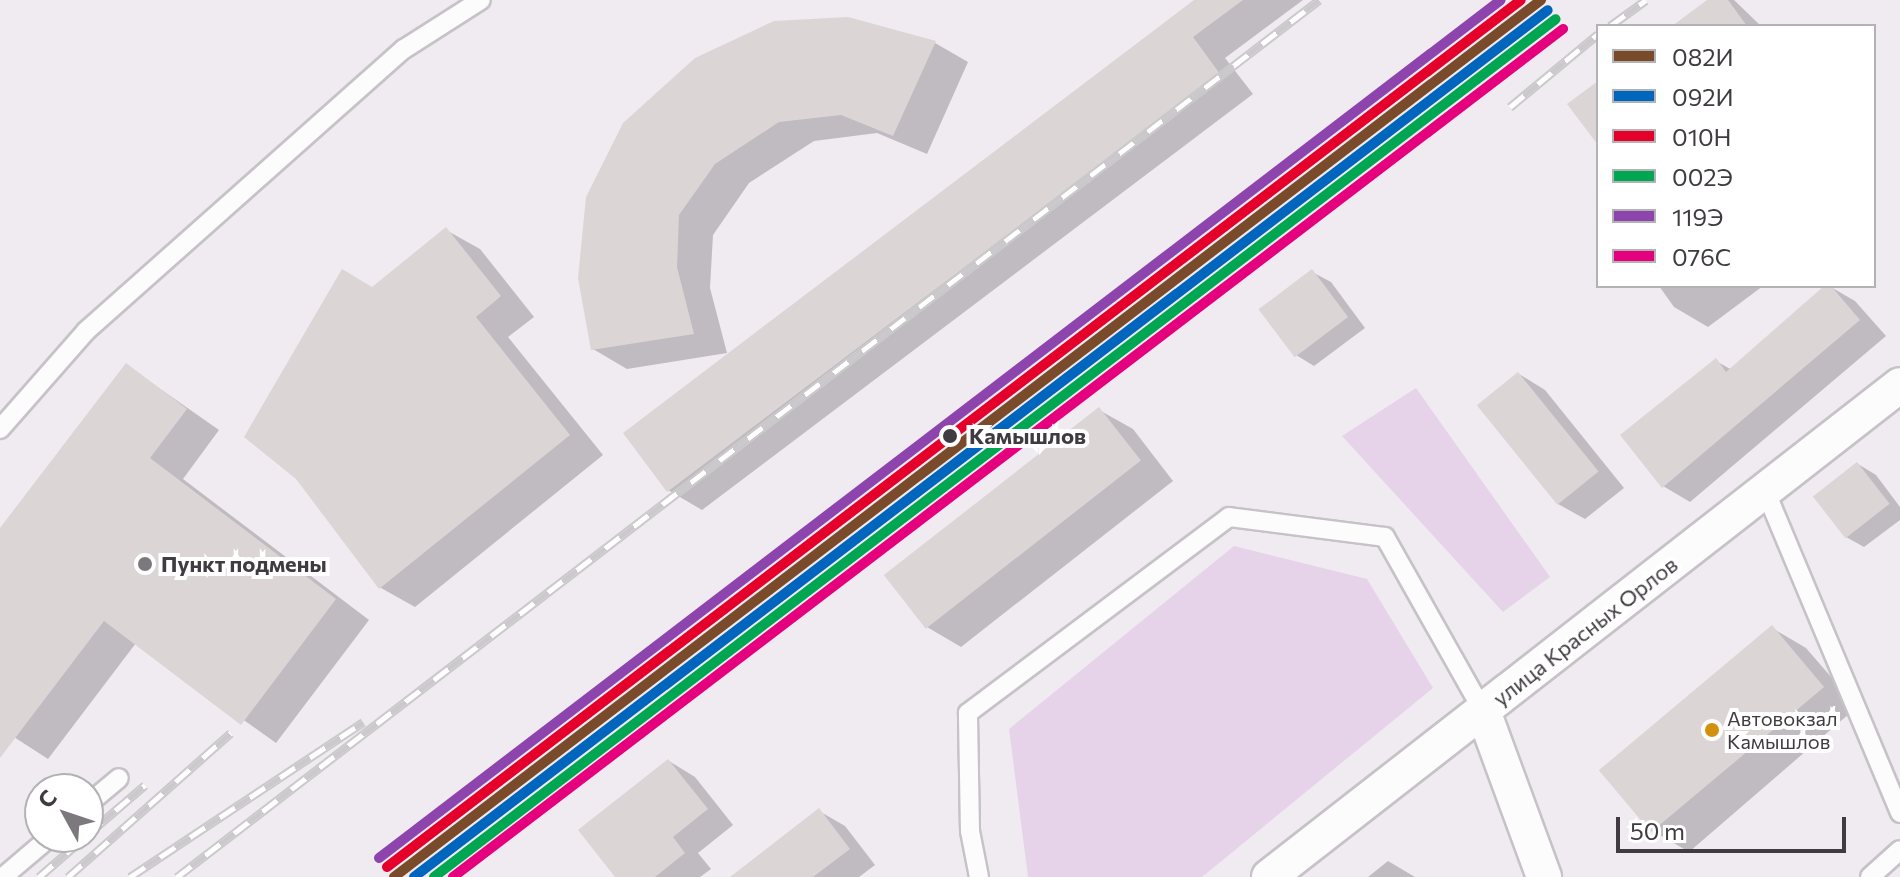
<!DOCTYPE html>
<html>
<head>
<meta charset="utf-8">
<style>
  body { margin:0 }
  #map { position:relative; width:1900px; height:877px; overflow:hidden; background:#f0eaf1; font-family:Commissioner,sans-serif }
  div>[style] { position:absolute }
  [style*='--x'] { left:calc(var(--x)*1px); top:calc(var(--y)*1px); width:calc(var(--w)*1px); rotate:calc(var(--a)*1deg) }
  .green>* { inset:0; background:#e6d3ea }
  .shadow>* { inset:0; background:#0003 }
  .building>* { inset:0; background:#dbd5d6; transform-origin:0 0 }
  .roads { filter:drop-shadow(2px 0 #c7c2c8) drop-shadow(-2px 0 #c7c2c8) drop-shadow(0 2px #c7c2c8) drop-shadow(0 -2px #c7c2c8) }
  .service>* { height:18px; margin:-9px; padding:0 9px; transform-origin:9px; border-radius:9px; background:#fdfcfd }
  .minor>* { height:34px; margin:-17px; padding:0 17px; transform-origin:17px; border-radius:17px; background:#fdfcfd }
  .rail>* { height:9px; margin-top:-4.5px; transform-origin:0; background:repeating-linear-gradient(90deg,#fff 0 18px,#cbc9cb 0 36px); box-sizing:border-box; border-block:2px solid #cbc9cb }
  .rail-1>* { height:10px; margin:-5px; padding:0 5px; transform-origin:5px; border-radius:5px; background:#7a4b2a }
  .rail-2>* { height:10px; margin:-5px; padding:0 5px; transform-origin:5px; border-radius:5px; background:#0065bd }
  .rail-3>* { height:10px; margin:-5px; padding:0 5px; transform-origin:5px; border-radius:5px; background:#e4002b }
  .rail-4>* { height:10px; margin:-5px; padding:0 5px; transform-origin:5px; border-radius:5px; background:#00a651 }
  .rail-5>* { height:10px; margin:-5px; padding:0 5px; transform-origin:5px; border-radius:5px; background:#8e44ad }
  .rail-6>* { height:10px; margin:-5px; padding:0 5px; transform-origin:5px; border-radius:5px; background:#e5007d }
  .dots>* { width:22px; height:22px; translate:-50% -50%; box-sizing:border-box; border:4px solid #fff; border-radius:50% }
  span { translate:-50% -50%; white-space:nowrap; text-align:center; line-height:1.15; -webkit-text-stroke:8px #fff; paint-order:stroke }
  .bus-label { font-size:20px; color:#3f3b40 }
  .left { translate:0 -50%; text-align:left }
  .stop-label { font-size:22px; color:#3f3b40; font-weight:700 }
  .poi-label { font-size:22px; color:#3f3b40; font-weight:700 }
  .street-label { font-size:22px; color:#3f3b40 }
  .legend { position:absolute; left:1596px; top:24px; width:280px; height:264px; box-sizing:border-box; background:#fff; border:2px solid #b2b1b3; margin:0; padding:10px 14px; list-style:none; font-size:24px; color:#3f3b40 }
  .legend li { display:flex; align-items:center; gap:16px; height:40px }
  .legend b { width:40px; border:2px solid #b2b1b3 }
  .north { position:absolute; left:24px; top:773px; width:80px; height:80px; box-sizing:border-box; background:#fff; border:2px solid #b2b1b3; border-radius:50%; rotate:310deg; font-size:22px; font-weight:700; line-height:32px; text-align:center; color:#3f3b40 }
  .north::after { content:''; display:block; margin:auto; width:28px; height:36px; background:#7d787e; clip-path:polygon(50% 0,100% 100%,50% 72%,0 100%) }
  .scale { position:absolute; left:1616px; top:817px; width:230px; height:36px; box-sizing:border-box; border:4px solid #3f3b40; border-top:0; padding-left:10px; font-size:24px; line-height:28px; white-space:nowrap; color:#3f3b40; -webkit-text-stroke:6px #fff; paint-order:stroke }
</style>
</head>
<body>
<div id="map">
  <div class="green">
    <i style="clip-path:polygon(1416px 388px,1550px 577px,1503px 612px,1342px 436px)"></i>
    <i style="clip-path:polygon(1234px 546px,1367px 579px,1433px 688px,1202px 877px,1028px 877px,1009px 729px)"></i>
  </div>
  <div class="shadow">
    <i style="clip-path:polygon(1197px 0,1303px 0,1225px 58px,1253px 94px,702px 510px,668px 490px)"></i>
    <i style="clip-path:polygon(1710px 0,1734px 0,1761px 26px,1676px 26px)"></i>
    <i style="clip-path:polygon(935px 43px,968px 62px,927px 154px,877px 133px,814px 141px,749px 183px,713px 235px,710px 288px,727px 353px,627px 369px,593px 349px,588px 197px)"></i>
    <i style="clip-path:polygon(446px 230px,480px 249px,534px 317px,508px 337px,603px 455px,415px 607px,381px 588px,297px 477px,372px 289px)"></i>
    <i style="clip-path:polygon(1312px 272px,1331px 282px,1365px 328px,1314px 366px,1296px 355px)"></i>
    <i style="clip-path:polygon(1659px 286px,1763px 286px,1708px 327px,1674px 307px)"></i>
    <i style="clip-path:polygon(1829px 286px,1855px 301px,1886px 336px,1690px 502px,1663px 486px,1716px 361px,1732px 370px)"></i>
    <i style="clip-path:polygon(126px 365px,219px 430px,183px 479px,369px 620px,276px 743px,136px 643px,48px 759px,0 728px,0 532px)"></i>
    <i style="clip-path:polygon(1519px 374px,1545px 390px,1624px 488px,1585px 519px,1558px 504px)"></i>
    <i style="clip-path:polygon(1099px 410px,1133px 429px,1173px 481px,961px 647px,927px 627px)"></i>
    <i style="clip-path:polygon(1858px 464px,1876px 475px,1900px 507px,1900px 520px,1864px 547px,1846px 537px)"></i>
    <i style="clip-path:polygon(1772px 628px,1806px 648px,1857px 707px,1689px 852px,1655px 832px)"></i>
    <i style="clip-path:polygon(669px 761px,695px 777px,733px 825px,698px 853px,711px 869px,700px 877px,618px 877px)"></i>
    <i style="clip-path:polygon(819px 811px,845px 826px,875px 865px,859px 877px,757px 877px)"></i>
    <i style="clip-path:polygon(1388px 861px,1415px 877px,1368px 877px)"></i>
  </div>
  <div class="building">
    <i style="clip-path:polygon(1194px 0,1243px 0,1193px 37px,1220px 74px,667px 492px,623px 433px)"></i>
    <i style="clip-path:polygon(1707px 0,1728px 0,1747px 26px,1672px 26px)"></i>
    <i style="clip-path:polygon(848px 17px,936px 41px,893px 136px,841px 115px,779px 122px,715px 164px,679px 215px,677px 267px,694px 334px,591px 350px,578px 278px,586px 197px,623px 123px,695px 58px,774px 21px)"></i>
    <i style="clip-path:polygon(1598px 81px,1598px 145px,1567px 104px)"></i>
    <i style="clip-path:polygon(446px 227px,501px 296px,476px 317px,570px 435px,379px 589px,296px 479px,244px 437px,342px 269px,372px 287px)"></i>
    <i style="left:1312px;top:269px;width:60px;height:67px;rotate:53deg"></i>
    <i style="clip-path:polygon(1824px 286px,1831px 286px,1860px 320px,1662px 488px,1620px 435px,1716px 358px,1726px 372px)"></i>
    <i style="clip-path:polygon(126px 363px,187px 409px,150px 458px,336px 599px,241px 725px,104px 621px,0 758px,0 528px)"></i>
    <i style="left:1518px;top:372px;width:128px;height:53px;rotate:51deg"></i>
    <i style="left:1099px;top:407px;width:68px;height:273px;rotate:52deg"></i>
    <i style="left:1857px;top:462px;width:53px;height:56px;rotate:52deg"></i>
    <i style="left:1772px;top:625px;width:81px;height:226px;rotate:50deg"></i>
    <i style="clip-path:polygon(668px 759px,708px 809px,673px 837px,685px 853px,655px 877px,615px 877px,578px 830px)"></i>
    <i style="clip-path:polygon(819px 808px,850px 849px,813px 877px,730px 877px)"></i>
  </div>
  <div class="roads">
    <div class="service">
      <i style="--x:0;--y:429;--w:130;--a:-48.7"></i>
      <i style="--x:86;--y:331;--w:425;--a:-41.6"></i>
      <i style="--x:404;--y:49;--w:91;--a:-32.5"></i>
      <i style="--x:1765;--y:490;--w:350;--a:67.3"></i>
      <i style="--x:88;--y:804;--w:40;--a:-40"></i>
      <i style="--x:3;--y:877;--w:62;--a:-40.4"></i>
      <i style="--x:979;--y:877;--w:47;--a:-101.1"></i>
      <i style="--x:970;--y:831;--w:118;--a:-91"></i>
      <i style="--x:968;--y:713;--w:326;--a:-36.9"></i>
      <i style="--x:1229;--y:517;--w:157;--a:7.3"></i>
      <i style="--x:1385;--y:537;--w:200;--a:60.6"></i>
      <i style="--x:1870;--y:877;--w:40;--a:-42"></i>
    </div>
    <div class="minor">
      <i style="--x:1483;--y:711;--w:177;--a:69.8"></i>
      <i style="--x:1269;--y:877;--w:800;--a:-37.94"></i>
    </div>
  </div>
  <div class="rail">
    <i style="--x:1610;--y:26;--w:44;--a:-35.8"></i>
    <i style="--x:1510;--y:107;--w:114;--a:-39.7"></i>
    <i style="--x:88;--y:834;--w:75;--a:-40.7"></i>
    <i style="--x:39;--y:877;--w:61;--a:-41"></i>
    <i style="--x:68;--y:877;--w:217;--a:-41.5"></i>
    <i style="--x:130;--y:877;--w:280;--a:-33.6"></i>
    <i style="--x:177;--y:877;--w:1440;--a:-37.52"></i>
  </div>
  <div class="rail-1">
    <i style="--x:394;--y:877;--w:1444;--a:-37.4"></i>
  </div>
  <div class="rail-2">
    <i style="--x:414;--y:877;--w:1427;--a:-37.4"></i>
  </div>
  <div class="rail-3">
    <i style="--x:387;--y:867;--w:1427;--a:-37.4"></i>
  </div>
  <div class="rail-4">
    <i style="--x:434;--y:877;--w:1412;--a:-37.41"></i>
  </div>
  <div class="rail-5">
    <i style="--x:379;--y:858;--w:1412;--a:-37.41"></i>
  </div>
  <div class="rail-6">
    <i style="--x:453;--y:877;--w:1397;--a:-37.38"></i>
  </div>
  <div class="dots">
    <i style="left:950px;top:436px;background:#3f3b40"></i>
    <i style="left:145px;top:564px;background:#7d787e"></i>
    <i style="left:1712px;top:730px;background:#d2910d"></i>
  </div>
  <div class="bus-label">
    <span class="left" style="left:1727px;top:730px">Автовокзал<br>Камышлов</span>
  </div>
  <div class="stop-label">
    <span class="left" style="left:969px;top:436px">Камышлов</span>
  </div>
  <div class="poi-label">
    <span class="left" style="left:161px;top:564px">Пункт подмены</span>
  </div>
  <div class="street-label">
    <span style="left:1585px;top:631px;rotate:-38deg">улица Красных Орлов</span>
  </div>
  <ul class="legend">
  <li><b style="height:10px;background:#7a4b2a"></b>082И</li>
  <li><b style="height:10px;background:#0065bd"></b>092И</li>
  <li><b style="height:10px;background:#e4002b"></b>010Н</li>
  <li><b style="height:10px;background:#00a651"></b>002Э</li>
  <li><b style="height:10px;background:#8e44ad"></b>119Э</li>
  <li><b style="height:10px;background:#e5007d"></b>076С</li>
  </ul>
  <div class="north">С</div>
  <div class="scale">50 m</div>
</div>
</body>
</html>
